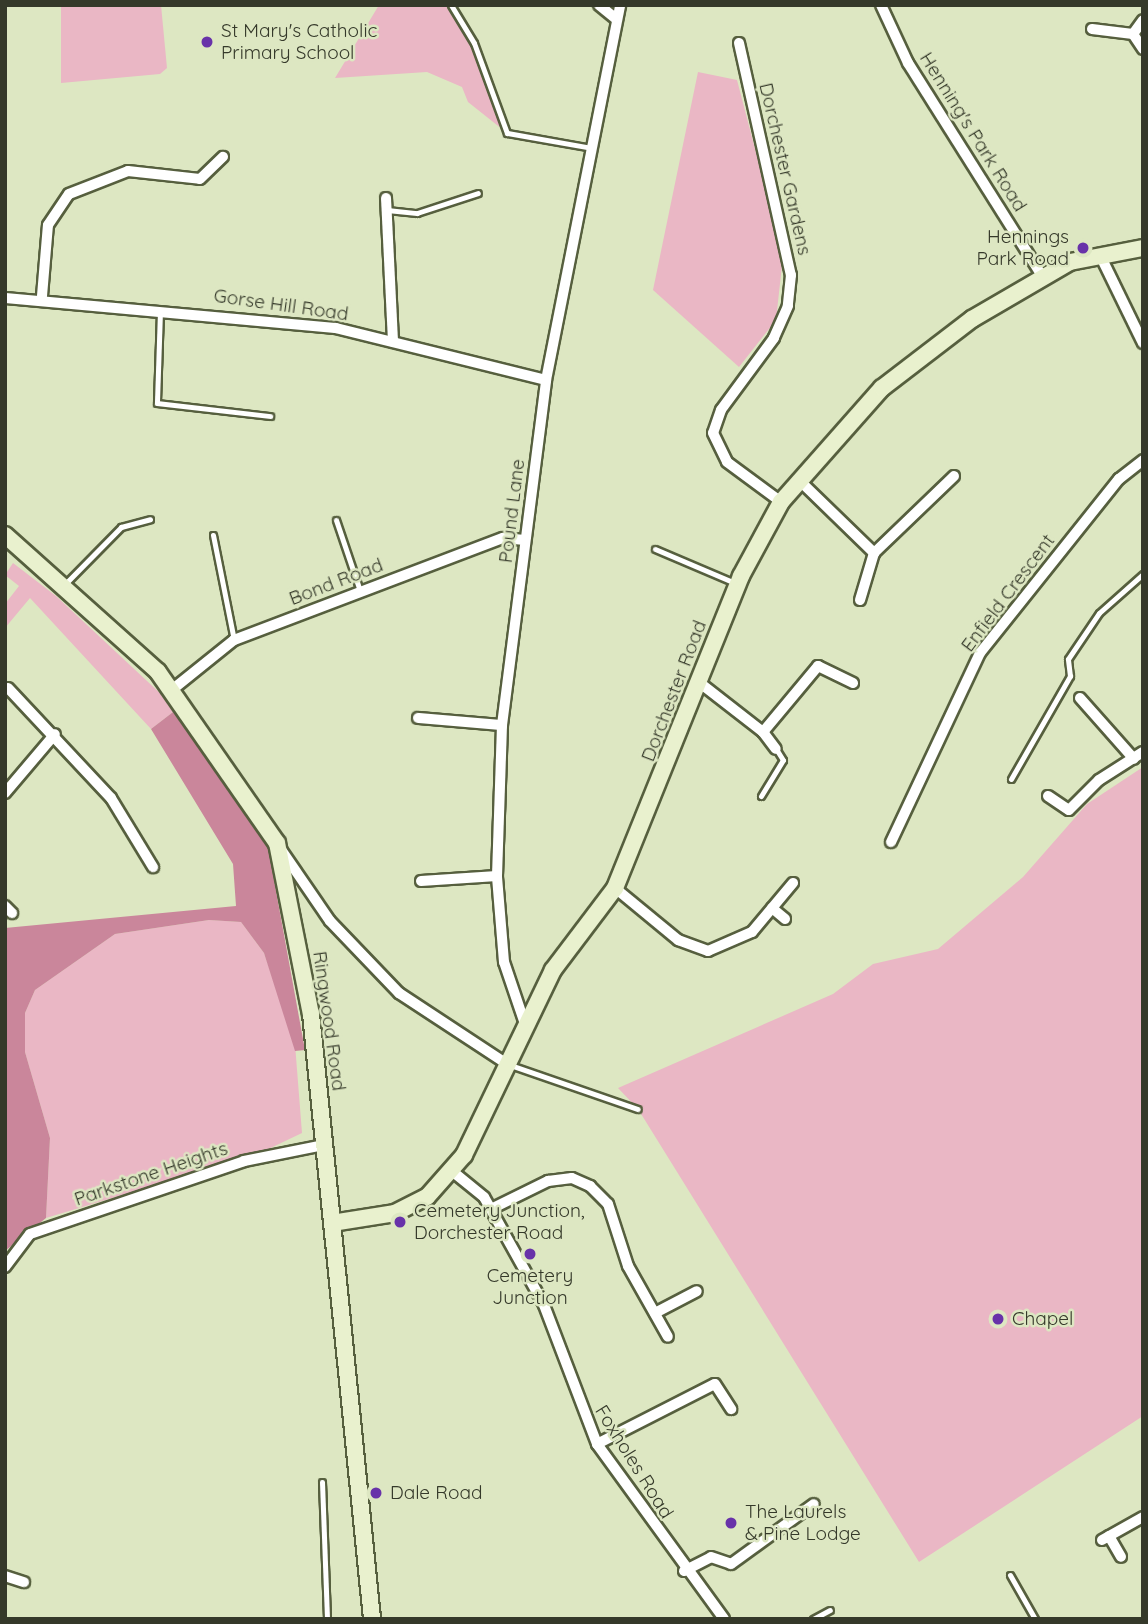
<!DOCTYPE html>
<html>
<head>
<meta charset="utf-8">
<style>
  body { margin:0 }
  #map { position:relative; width:1148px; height:1624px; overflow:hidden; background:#dde7c2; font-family:Quicksand,sans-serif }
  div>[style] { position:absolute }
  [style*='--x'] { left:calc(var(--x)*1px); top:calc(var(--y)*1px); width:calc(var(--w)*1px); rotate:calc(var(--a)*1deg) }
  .green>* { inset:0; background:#eab7c5 }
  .forest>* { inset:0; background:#ca869b }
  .roads { filter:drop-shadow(2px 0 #565f3e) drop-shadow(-2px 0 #565f3e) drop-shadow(0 2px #565f3e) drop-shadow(0 -2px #565f3e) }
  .lane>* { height:5px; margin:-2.5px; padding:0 2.5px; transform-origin:2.5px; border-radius:2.5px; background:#fff }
  .street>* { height:10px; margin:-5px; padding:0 5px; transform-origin:5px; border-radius:5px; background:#fff }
  .secondary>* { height:16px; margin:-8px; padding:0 8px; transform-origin:8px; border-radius:8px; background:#e9f1ce }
  .dots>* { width:19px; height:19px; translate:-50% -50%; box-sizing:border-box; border:4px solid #dde7c2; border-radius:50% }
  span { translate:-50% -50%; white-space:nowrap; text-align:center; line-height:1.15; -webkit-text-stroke:5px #dde7c2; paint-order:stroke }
  .poi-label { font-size:19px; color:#35392a }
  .left { translate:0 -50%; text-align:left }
  .right { translate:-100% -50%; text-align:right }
  .street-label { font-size:19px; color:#35392a }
  .frame { position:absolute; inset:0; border:7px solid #35392a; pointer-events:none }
</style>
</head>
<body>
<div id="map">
  <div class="green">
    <i style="clip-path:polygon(61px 5px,161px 5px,167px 68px,160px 74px,61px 83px)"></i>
    <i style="clip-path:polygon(379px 5px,451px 5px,474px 43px,507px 133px,468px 102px,462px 87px,427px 72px,335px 78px)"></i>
    <i style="clip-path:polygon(698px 72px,737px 80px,783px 256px,776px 320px,739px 367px,653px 290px)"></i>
    <i style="clip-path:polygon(13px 563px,56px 596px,177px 709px,151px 729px,30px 598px,5px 628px,5px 604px,19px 586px,5px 575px)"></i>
    <i style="clip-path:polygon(1143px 767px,1143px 1416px,919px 1562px,638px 1109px,618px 1088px,833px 994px,873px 964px,938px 949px,1023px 877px,1087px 804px)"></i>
    <i style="clip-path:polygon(209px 920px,241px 922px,264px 953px,295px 1044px,302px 1133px,258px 1154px,46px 1218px,50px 1138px,25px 1052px,25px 1013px,35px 990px,115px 934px)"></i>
  </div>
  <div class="forest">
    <i style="clip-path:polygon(177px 709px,268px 847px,305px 1050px,295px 1051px,264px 953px,241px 922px,209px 920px,115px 934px,35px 990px,25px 1013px,25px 1052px,50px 1138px,46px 1218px,5px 1251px,5px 928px,236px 906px,233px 864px,151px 729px)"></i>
  </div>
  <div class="roads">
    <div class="lane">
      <i style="--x:451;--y:5;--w:44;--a:58.8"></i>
      <i style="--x:474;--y:43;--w:96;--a:69.9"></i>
      <i style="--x:507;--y:133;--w:86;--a:10"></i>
      <i style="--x:387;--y:210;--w:30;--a:6"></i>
      <i style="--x:417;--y:213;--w:64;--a:-18.2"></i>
      <i style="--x:160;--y:311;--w:92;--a:91.9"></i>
      <i style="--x:157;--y:403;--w:114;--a:6.6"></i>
      <i style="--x:336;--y:520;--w:75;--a:71.3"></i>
      <i style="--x:213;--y:535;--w:107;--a:78.7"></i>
      <i style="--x:655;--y:549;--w:87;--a:23"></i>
      <i style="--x:65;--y:584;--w:80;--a:-45.5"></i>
      <i style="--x:121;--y:527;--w:30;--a:-15"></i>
      <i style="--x:1011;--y:779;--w:119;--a:-60.2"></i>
      <i style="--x:1070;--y:676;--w:17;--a:-97"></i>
      <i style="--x:1068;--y:659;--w:55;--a:-56"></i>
      <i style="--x:1099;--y:613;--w:59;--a:-41.6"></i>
      <i style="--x:761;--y:796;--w:42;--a:-58.6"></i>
      <i style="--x:783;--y:760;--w:13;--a:-122"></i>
      <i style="--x:510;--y:1065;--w:135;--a:19"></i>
      <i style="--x:322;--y:1482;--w:137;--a:87.9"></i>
      <i style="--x:1010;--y:1575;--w:51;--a:60.4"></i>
      <i style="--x:813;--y:1619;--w:19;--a:-28"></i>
    </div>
    <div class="street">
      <i style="--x:599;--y:5;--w:22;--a:39"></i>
      <i style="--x:881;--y:5;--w:64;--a:65"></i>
      <i style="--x:908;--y:63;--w:249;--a:57.8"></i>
      <i style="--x:1092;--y:29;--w:41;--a:7"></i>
      <i style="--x:1133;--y:34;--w:18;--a:56"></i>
      <i style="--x:1133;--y:34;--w:17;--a:-54"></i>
      <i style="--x:739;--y:43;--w:238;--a:77.4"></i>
      <i style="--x:791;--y:275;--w:31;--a:96"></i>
      <i style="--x:788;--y:306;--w:35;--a:114"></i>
      <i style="--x:774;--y:338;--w:89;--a:126.4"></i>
      <i style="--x:721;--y:410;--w:24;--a:109"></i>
      <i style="--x:713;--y:433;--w:32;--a:64"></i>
      <i style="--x:727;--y:462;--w:67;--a:36.5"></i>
      <i style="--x:386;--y:198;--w:144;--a:87.2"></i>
      <i style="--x:1100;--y:255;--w:98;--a:64"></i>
      <i style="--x:42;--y:296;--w:71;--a:-85.2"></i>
      <i style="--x:48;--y:225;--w:37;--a:-56"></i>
      <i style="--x:69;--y:194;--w:63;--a:-21.3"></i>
      <i style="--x:128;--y:171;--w:72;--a:6.3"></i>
      <i style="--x:200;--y:179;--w:32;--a:-44"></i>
      <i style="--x:5;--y:298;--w:332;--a:5.2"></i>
      <i style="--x:336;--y:328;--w:216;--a:13.9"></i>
      <i style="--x:799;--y:480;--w:105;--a:44.2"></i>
      <i style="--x:874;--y:553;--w:111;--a:-43.9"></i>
      <i style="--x:860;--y:600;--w:49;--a:-73.4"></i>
      <i style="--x:700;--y:683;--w:80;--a:37.9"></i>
      <i style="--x:763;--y:732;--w:86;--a:-50.2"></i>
      <i style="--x:818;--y:666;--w:39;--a:26"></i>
      <i style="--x:8;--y:688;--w:151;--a:46.9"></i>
      <i style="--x:111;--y:798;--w:81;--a:58.7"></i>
      <i style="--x:173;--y:689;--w:78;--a:-38.8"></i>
      <i style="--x:234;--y:640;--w:288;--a:-20.8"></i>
      <i style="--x:503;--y:538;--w:22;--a:5"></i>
      <i style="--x:1080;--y:698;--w:81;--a:48.5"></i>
      <i style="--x:418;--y:718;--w:84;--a:4.8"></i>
      <i style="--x:763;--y:732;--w:21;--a:53"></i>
      <i style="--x:5;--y:793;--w:77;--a:-49.7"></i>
      <i style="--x:1048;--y:796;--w:25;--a:34"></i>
      <i style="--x:1069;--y:810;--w:42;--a:-45"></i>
      <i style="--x:1099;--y:780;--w:52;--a:-32.5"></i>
      <i style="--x:891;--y:842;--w:209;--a:-64.8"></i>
      <i style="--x:980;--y:653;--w:223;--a:-51.4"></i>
      <i style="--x:1119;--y:479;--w:31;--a:-38"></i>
      <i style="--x:280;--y:848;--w:88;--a:55.6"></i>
      <i style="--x:330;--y:921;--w:100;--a:46.2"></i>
      <i style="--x:399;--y:993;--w:129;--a:33.3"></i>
      <i style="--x:421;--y:881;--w:76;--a:-3.8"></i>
      <i style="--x:615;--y:888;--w:82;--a:39.5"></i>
      <i style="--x:678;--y:940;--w:32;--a:20"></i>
      <i style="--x:708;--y:951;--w:48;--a:-23.4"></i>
      <i style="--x:752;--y:932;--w:64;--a:-50.1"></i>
      <i style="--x:5;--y:906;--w:10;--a:45"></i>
      <i style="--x:772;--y:908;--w:17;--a:40"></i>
      <i style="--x:525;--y:1024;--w:65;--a:-108.7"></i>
      <i style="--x:504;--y:962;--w:86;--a:-94.7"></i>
      <i style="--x:497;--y:876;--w:151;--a:-88.1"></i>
      <i style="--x:502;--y:725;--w:348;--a:-82.7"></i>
      <i style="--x:546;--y:380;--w:382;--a:-78.8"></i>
      <i style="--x:452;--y:1171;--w:41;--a:39.1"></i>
      <i style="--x:484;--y:1197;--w:124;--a:60.9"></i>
      <i style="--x:544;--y:1305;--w:149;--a:69.1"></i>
      <i style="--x:597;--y:1444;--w:216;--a:54"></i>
      <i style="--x:491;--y:1209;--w:64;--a:-26.2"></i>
      <i style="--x:548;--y:1181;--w:24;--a:-7"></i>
      <i style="--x:572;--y:1178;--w:20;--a:24"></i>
      <i style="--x:590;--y:1186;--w:25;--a:45"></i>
      <i style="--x:608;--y:1204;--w:65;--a:72.1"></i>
      <i style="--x:628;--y:1266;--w:81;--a:60.6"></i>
      <i style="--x:5;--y:1267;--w:41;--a:-52.9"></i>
      <i style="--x:30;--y:1234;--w:226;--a:-18.8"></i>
      <i style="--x:244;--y:1161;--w:82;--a:-11.3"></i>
      <i style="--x:655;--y:1313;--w:47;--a:-27.6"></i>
      <i style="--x:597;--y:1444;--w:132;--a:-27"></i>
      <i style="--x:715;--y:1384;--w:30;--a:57"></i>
      <i style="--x:1109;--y:1536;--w:24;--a:60"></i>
      <i style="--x:1102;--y:1540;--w:47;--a:-29.3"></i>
      <i style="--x:684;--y:1571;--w:30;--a:-27"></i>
      <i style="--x:711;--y:1557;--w:21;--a:19"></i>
      <i style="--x:731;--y:1564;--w:102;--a:-35.9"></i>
      <i style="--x:5;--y:1576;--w:20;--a:18"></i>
    </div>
    <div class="secondary">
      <i style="--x:5;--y:535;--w:205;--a:41.8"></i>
      <i style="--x:158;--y:672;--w:208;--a:55.2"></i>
      <i style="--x:277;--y:843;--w:174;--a:78.8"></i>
      <i style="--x:311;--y:1014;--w:608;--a:84.24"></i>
      <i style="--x:332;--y:1223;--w:64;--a:-9"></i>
      <i style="--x:395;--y:1213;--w:36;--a:-27"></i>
      <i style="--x:427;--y:1197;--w:56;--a:-48.6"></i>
      <i style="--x:464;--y:1155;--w:205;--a:-64.3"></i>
      <i style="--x:553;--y:970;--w:103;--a:-52.9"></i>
      <i style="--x:615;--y:888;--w:336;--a:-68"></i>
      <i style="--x:741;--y:576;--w:84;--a:-61.6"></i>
      <i style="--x:781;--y:502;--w:152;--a:-48.5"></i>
      <i style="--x:882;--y:388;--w:113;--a:-37.5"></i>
      <i style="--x:972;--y:319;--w:113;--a:-30.2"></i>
      <i style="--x:1070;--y:262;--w:74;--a:-10.9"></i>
    </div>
  </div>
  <div class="dots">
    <i style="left:207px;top:42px;background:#6832a9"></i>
    <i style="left:1083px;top:248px;background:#6832a9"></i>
    <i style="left:400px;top:1222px;background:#6832a9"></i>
    <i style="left:530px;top:1254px;background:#6832a9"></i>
    <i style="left:998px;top:1319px;background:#6832a9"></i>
    <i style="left:376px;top:1493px;background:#6832a9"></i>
    <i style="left:731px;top:1523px;background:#6832a9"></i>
  </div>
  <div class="poi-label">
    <span class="left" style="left:221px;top:42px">St Mary's Catholic<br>Primary School</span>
    <span class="right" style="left:1069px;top:248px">Hennings<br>Park Road</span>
    <span class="left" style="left:414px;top:1222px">Cemetery Junction,<br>Dorchester Road</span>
    <span style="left:530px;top:1287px">Cemetery<br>Junction</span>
    <span class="left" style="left:1012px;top:1319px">Chapel</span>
    <span class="left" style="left:390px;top:1493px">Dale Road</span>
    <span class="left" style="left:745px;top:1523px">The Laurels<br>&amp; Pine Lodge</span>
  </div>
  <div class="street-label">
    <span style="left:973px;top:132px;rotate:58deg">Henning's Park Road</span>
    <span style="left:785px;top:169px;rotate:77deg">Dorchester Gardens</span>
    <span style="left:281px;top:305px;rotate:8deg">Gorse Hill Road</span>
    <span style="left:512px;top:511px;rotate:-83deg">Pound Lane</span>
    <span style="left:336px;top:582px;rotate:-21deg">Bond Road</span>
    <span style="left:1008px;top:593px;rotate:-53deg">Enfield Crescent</span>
    <span style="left:674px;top:691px;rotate:-69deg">Dorchester Road</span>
    <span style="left:329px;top:1021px;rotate:82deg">Ringwood Road</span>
    <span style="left:151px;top:1174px;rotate:-19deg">Parkstone Heights</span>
    <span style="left:634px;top:1462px;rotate:58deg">Foxholes Road</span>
  </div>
  <div class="frame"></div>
</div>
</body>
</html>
